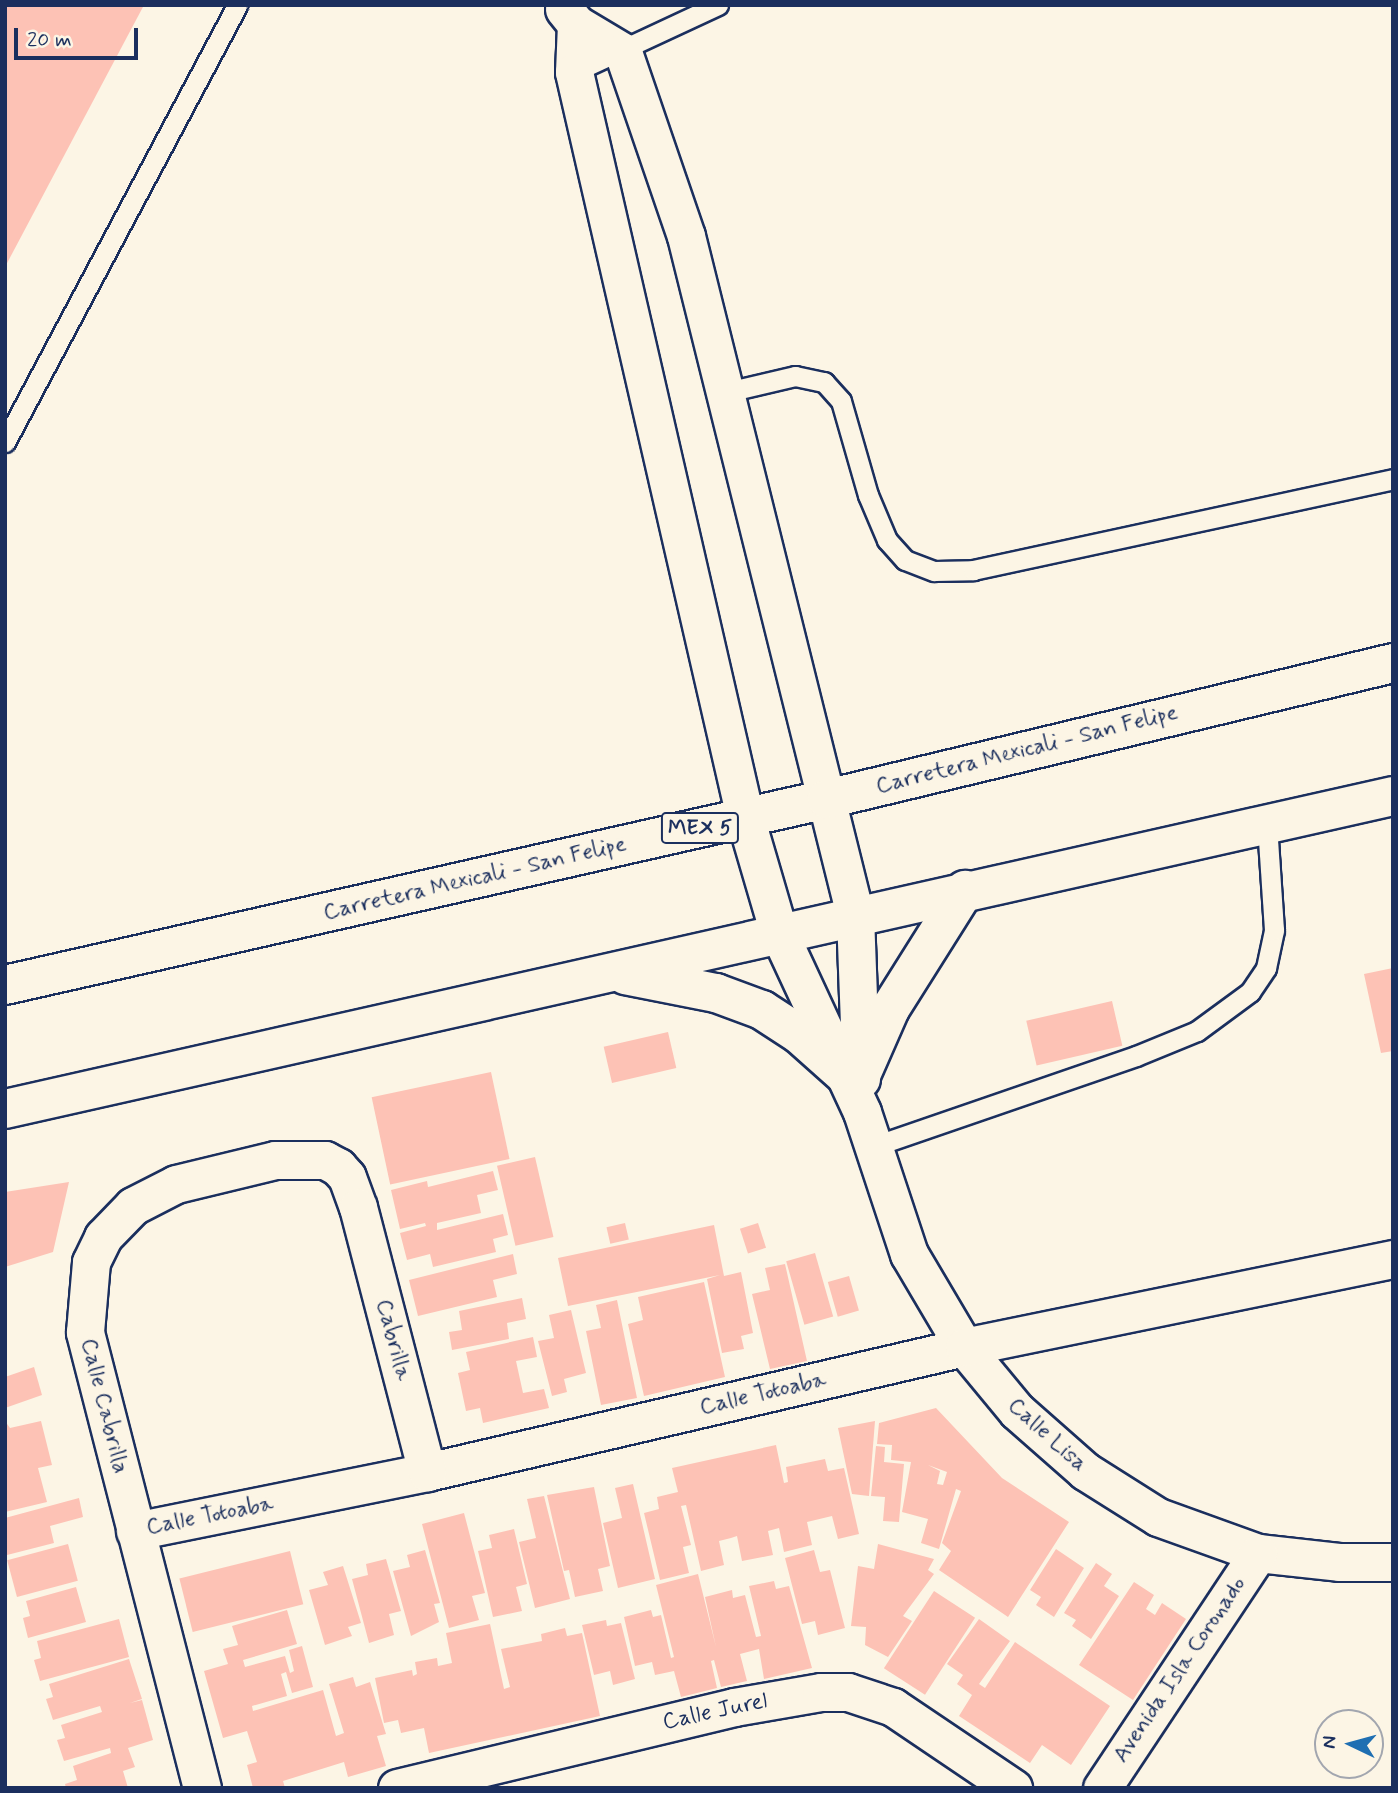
<!DOCTYPE html>
<html>
<head>
<meta charset="utf-8">
<style>
  body { margin:0 }
  #map { position:relative; width:1398px; height:1793px; overflow:hidden; background:#fcf5e5; font-family:Mynerve,sans-serif }
  div>[style] { position:absolute }
  [style*='--x'] { left:calc(var(--x)*1px); top:calc(var(--y)*1px); width:calc(var(--w)*1px); rotate:calc(var(--a)*1deg) }
  .building>* { inset:0; background:#fdc2b5; transform-origin:0 0 }
  .roads { filter:drop-shadow(2px 0 #1b2f5e) drop-shadow(-2px 0 #1b2f5e) drop-shadow(0 2px #1b2f5e) drop-shadow(0 -2px #1b2f5e) }
  .lane>* { height:19px; margin:-9.5px; padding:0 9.5px; transform-origin:9.5px; border-radius:9.5px; background:#fcf5e5 }
  .street>* { height:37px; margin:-18.5px; padding:0 18.5px; transform-origin:18.5px; border-radius:18.5px; background:#fcf5e5 }
  .highway>* { height:38px; margin:-19px; padding:0 19px; transform-origin:19px; border-radius:19px; background:#fcf5e5 }
  span { translate:-50% -50%; white-space:nowrap; text-align:center; line-height:1.15; -webkit-text-stroke:6px #fcf5e5; paint-order:stroke }
  .shield-label span { padding:2px 5px; background:#fcf5e5; border:2px solid; border-radius:5px; -webkit-text-stroke-width:0 }
  .shield-label { font-size:21px; color:#1b2f5e; font-weight:700 }
  .street-label { font-size:23px; color:#1b2f5e }
  .frame { position:absolute; inset:0; border:7px solid #1b2f5e; pointer-events:none }
  .north { position:absolute; left:1314px; top:1709px; width:70px; height:70px; box-sizing:border-box; background:#fcf5e5; border:2px solid #a2a6af; border-radius:50%; rotate:275deg; font-size:19px; font-weight:700; line-height:28px; text-align:center; color:#1b2f5e }
  .north::after { content:''; display:block; margin:auto; width:24px; height:32px; background:#1f6fb2; clip-path:polygon(50% 0,100% 100%,50% 72%,0 100%) }
  .scale { position:absolute; left:14px; top:28px; width:124px; height:32px; box-sizing:border-box; border:4px solid #1b2f5e; border-top:0; padding-left:9px; font-size:21px; line-height:24px; white-space:nowrap; color:#1b2f5e; -webkit-text-stroke:5px #fcf5e5; paint-order:stroke }
</style>
</head>
<body>
<div id="map">
  <div class="building">
    <i style="clip-path:polygon(5px 5px,144px 5px,5px 267px)"></i>
    <i style="clip-path:polygon(1393px 968px,1393px 1051px,1381px 1053px,1364px 974px)"></i>
    <i style="left:1112px;top:1001px;width:46px;height:88px;rotate:77deg"></i>
    <i style="left:668px;top:1032px;width:37px;height:66px;rotate:77deg"></i>
    <i style="left:491px;top:1072px;width:89px;height:122px;rotate:78deg"></i>
    <i style="left:535px;top:1157px;width:82px;height:39px;rotate:77deg"></i>
    <i style="clip-path:polygon(493px 1171px,498px 1190px,477px 1195px,481px 1213px,437px 1223px,437px 1230px,503px 1214px,508px 1235px,493px 1239px,496px 1252px,433px 1267px,430px 1254px,407px 1260px,400px 1233px,426px 1226px,425px 1223px,400px 1229px,391px 1190px,427px 1181px,428px 1187px)"></i>
    <i style="clip-path:polygon(69px 1182px,53px 1252px,5px 1267px,5px 1192px)"></i>
    <i style="left:625px;top:1223px;width:17px;height:19px;rotate:77deg"></i>
    <i style="left:758px;top:1223px;width:26px;height:19px;rotate:72deg"></i>
    <i style="clip-path:polygon(714px 1225px,724px 1276px,741px 1272px,753px 1333px,741px 1336px,744px 1349px,722px 1353px,707px 1279px,720px 1275px,568px 1306px,558px 1258px)"></i>
    <i style="left:815px;top:1253px;width:66px;height:30px;rotate:74deg"></i>
    <i style="clip-path:polygon(513px 1254px,517px 1274px,493px 1280px,497px 1297px,418px 1316px,409px 1280px)"></i>
    <i style="clip-path:polygon(785px 1264px,807px 1361px,770px 1369px,752px 1294px,770px 1290px,765px 1268px)"></i>
    <i style="left:849px;top:1276px;width:36px;height:22px;rotate:74deg"></i>
    <i style="clip-path:polygon(704px 1282px,725px 1377px,644px 1396px,628px 1324px,643px 1320px,638px 1297px)"></i>
    <i style="clip-path:polygon(522px 1298px,526px 1319px,507px 1323px,509px 1339px,452px 1350px,449px 1332px,462px 1330px,459px 1311px)"></i>
    <i style="clip-path:polygon(617px 1300px,637px 1398px,601px 1405px,586px 1331px,601px 1328px,596px 1305px)"></i>
    <i style="clip-path:polygon(571px 1310px,586px 1373px,564px 1379px,567px 1392px,552px 1396px,538px 1341px,554px 1338px,549px 1315px)"></i>
    <i style="clip-path:polygon(533px 1337px,537px 1357px,516px 1361px,523px 1393px,544px 1389px,549px 1408px,483px 1423px,480px 1408px,466px 1411px,458px 1373px,470px 1370px,466px 1352px)"></i>
    <i style="clip-path:polygon(34px 1367px,42px 1395px,5px 1408px,5px 1377px)"></i>
    <i style="clip-path:polygon(evenodd,936px 1408px,1002px 1478px,1069px 1522px,1008px 1617px,939px 1570px,951px 1551px,942px 1543px,961px 1491px,956px 1489px,939px 1549px,921px 1543px,928px 1519px,902px 1512px,911px 1462px,891px 1460px,892px 1445px,877px 1444px,879px 1423px,936px 1408px,928px 1465px,947px 1472px,943px 1485px,937px 1484px,940px 1471px,928px 1465px)"></i>
    <i style="clip-path:polygon(5px 1421px,10px 1428px,41px 1421px,52px 1465px,38px 1468px,47px 1502px,5px 1512px)"></i>
    <i style="clip-path:polygon(875px 1421px,869px 1496px,852px 1494px,838px 1428px)"></i>
    <i style="clip-path:polygon(776px 1445px,784px 1483px,788px 1482px,786px 1467px,825px 1459px,828px 1471px,844px 1468px,859px 1534px,838px 1539px,832px 1516px,807px 1522px,812px 1545px,784px 1552px,779px 1528px,768px 1531px,773px 1555px,742px 1561px,737px 1536px,731px 1538px,719px 1541px,724px 1565px,701px 1571px,686px 1505px,681px 1506px,691px 1545px,683px 1547px,689px 1573px,660px 1580px,644px 1513px,659px 1509px,657px 1497px,678px 1492px,672px 1468px)"></i>
    <i style="clip-path:polygon(876px 1446px,885px 1447px,884px 1462px,904px 1464px,899px 1522px,883px 1521px,885px 1497px,871px 1496px)"></i>
    <i style="clip-path:polygon(633px 1484px,655px 1579px,618px 1588px,603px 1523px,622px 1518px,615px 1488px)"></i>
    <i style="clip-path:polygon(594px 1487px,610px 1566px,598px 1569px,603px 1591px,575px 1597px,569px 1570px,564px 1571px,547px 1495px)"></i>
    <i style="clip-path:polygon(544px 1496px,570px 1599px,535px 1608px,519px 1542px,536px 1538px,527px 1499px)"></i>
    <i style="clip-path:polygon(79px 1498px,83px 1517px,50px 1526px,54px 1543px,7px 1555px,5px 1518px)"></i>
    <i style="clip-path:polygon(464px 1513px,485px 1593px,472px 1596px,479px 1620px,449px 1628px,422px 1524px)"></i>
    <i style="clip-path:polygon(514px 1529px,527px 1584px,516px 1587px,522px 1611px,493px 1617px,478px 1551px,492px 1548px,489px 1535px)"></i>
    <i style="left:68px;top:1544px;width:38px;height:63px;rotate:75deg"></i>
    <i style="clip-path:polygon(878px 1544px,934px 1559px,928px 1570px,934px 1574px,903px 1616px,912px 1621px,888px 1657px,865px 1645px,866px 1627px,851px 1626px,858px 1566px,874px 1569px)"></i>
    <i style="clip-path:polygon(1056px 1549px,1084px 1568px,1054px 1617px,1036px 1605px,1041px 1597px,1030px 1590px)"></i>
    <i style="clip-path:polygon(425px 1550px,440px 1603px,434px 1604px,439px 1622px,411px 1636px,393px 1571px,410px 1567px,407px 1555px)"></i>
    <i style="clip-path:polygon(814px 1550px,820px 1572px,830px 1570px,845px 1628px,818px 1635px,815px 1621px,802px 1624px,785px 1558px)"></i>
    <i style="left:290px;top:1551px;width:55px;height:114px;rotate:76deg"></i>
    <i style="clip-path:polygon(386px 1559px,401px 1611px,389px 1614px,394px 1635px,369px 1643px,352px 1579px,368px 1575px,366px 1564px)"></i>
    <i style="clip-path:polygon(1096px 1563px,1112px 1574px,1104px 1586px,1119px 1596px,1091px 1639px,1072px 1626px,1076px 1620px,1064px 1613px)"></i>
    <i style="clip-path:polygon(343px 1566px,361px 1623px,348px 1627px,352px 1636px,325px 1645px,309px 1590px,328px 1585px,323px 1572px)"></i>
    <i style="clip-path:polygon(698px 1574px,716px 1647px,705px 1597px,732px 1590px,733px 1598px,745px 1595px,756px 1637px,761px 1636px,749px 1586px,774px 1581px,776px 1589px,789px 1586px,812px 1668px,764px 1679px,759px 1649px,740px 1654px,747px 1681px,721px 1687px,714px 1660px,711px 1661px,717px 1688px,681px 1697px,674px 1671px,655px 1675px,652px 1662px,635px 1666px,624px 1617px,651px 1610px,653px 1617px,661px 1615px,671px 1658px,674px 1657px,656px 1585px)"></i>
    <i style="clip-path:polygon(1134px 1582px,1154px 1595px,1146px 1609px,1155px 1615px,1162px 1603px,1186px 1619px,1133px 1700px,1079px 1665px)"></i>
    <i style="clip-path:polygon(76px 1587px,86px 1622px,28px 1638px,23px 1618px,30px 1616px,26px 1601px)"></i>
    <i style="left:934px;top:1591px;width:49px;height:92px;rotate:33deg"></i>
    <i style="clip-path:polygon(287px 1610px,297px 1644px,243px 1660px,245px 1667px,285px 1656px,290px 1673px,294px 1671px,289px 1650px,302px 1646px,313px 1687px,292px 1693px,286px 1672px,281px 1674px,287px 1696px,252px 1706px,253px 1711px,323px 1690px,336px 1736px,344px 1733px,329px 1684px,353px 1677px,356px 1687px,370px 1682px,386px 1734px,377px 1736px,386px 1766px,348px 1777px,344px 1762px,283px 1781px,285px 1788px,253px 1788px,247px 1765px,257px 1762px,247px 1731px,223px 1738px,204px 1671px,228px 1664px,223px 1649px,238px 1645px,232px 1626px)"></i>
    <i style="clip-path:polygon(119px 1619px,129px 1657px,40px 1681px,34px 1660px,41px 1658px,37px 1641px)"></i>
    <i style="clip-path:polygon(979px 1619px,1010px 1641px,979px 1684px,985px 1688px,1015px 1642px,1110px 1706px,1071px 1765px,1042px 1745px,1030px 1763px,959px 1716px,972px 1695px,957px 1684px,963px 1675px,947px 1664px)"></i>
    <i style="clip-path:polygon(606px 1620px,607px 1626px,621px 1623px,635px 1679px,613px 1685px,610px 1671px,594px 1675px,582px 1625px)"></i>
    <i style="clip-path:polygon(490px 1624px,504px 1689px,510px 1687px,501px 1649px,542px 1641px,541px 1634px,565px 1628px,567px 1636px,582px 1633px,600px 1716px,429px 1753px,424px 1728px,401px 1733px,398px 1720px,384px 1723px,375px 1678px,412px 1670px,413px 1676px,417px 1674px,415px 1662px,437px 1658px,438px 1666px,452px 1663px,446px 1633px)"></i>
    <i style="clip-path:polygon(129px 1659px,142px 1699px,130px 1703px,142px 1700px,153px 1740px,128px 1748px,135px 1767px,123px 1771px,128px 1788px,66px 1788px,65px 1784px,77px 1780px,73px 1766px,111px 1753px,110px 1748px,64px 1761px,57px 1740px,65px 1738px,61px 1725px,102px 1712px,100px 1706px,53px 1720px,46px 1699px,53px 1697px,49px 1684px)"></i>
  </div>
  <div class="roads">
    <div class="lane">
      <i style="--x:574;--y:72;--w:159;--a:-25"></i>
      <i style="--x:727;--y:392;--w:70;--a:-13.2"></i>
      <i style="--x:795;--y:376;--w:30;--a:12"></i>
      <i style="--x:824;--y:382;--w:25;--a:48"></i>
      <i style="--x:841;--y:401;--w:98;--a:74"></i>
      <i style="--x:868;--y:495;--w:49;--a:67.1"></i>
      <i style="--x:887;--y:540;--w:27;--a:48"></i>
      <i style="--x:905;--y:560;--w:31;--a:21"></i>
      <i style="--x:934;--y:571;--w:39;--a:-1"></i>
      <i style="--x:973;--y:570;--w:430;--a:-12.2"></i>
      <i style="--x:5;--y:442;--w:495;--a:-62"></i>
      <i style="--x:872;--y:1147;--w:279;--a:-19"></i>
      <i style="--x:1136;--y:1056;--w:66;--a:-22.3"></i>
      <i style="--x:1197;--y:1031;--w:66;--a:-36.3"></i>
      <i style="--x:1250;--y:992;--w:29;--a:-56"></i>
      <i style="--x:1266;--y:968;--w:39;--a:-78"></i>
      <i style="--x:1274;--y:930;--w:106;--a:-93.8"></i>
    </div>
    <div class="street">
      <i style="--x:564;--y:9;--w:19;--a:51"></i>
      <i style="--x:576;--y:24;--w:55;--a:30.8"></i>
      <i style="--x:623;--y:52;--w:194;--a:71.1"></i>
      <i style="--x:686;--y:236;--w:700;--a:76.02"></i>
      <i style="--x:855;--y:915;--w:164;--a:87.9"></i>
      <i style="--x:576;--y:24;--w:48;--a:92.4"></i>
      <i style="--x:574;--y:72;--w:764;--a:77.07"></i>
      <i style="--x:745;--y:817;--w:121;--a:73.7"></i>
      <i style="--x:779;--y:933;--w:197;--a:65.1"></i>
      <i style="--x:862;--y:1112;--w:150;--a:71.7"></i>
      <i style="--x:909;--y:1254;--w:108;--a:59.4"></i>
      <i style="--x:964;--y:1347;--w:83;--a:50.4"></i>
      <i style="--x:1017;--y:1411;--w:91;--a:41.4"></i>
      <i style="--x:1085;--y:1471;--w:86;--a:32.2"></i>
      <i style="--x:1158;--y:1517;--w:106;--a:19.8"></i>
      <i style="--x:1258;--y:1553;--w:81;--a:6.3"></i>
      <i style="--x:1339;--y:1562;--w:54;--a:0"></i>
      <i style="--x:135;--y:1531;--w:298;--a:-11.4"></i>
      <i style="--x:427;--y:1472;--w:551;--a:-13.1"></i>
      <i style="--x:964;--y:1347;--w:438;--a:-11.6"></i>
      <i style="--x:202;--y:1788;--w:471;--a:-104.4"></i>
      <i style="--x:85;--y:1332;--w:70;--a:-85.1"></i>
      <i style="--x:91;--y:1262;--w:28;--a:-64"></i>
      <i style="--x:103;--y:1237;--w:43;--a:-45.9"></i>
      <i style="--x:133;--y:1206;--w:48;--a:-27.1"></i>
      <i style="--x:176;--y:1184;--w:102;--a:-13.6"></i>
      <i style="--x:275;--y:1160;--w:50;--a:0"></i>
      <i style="--x:325;--y:1160;--w:15;--a:28"></i>
      <i style="--x:338;--y:1167;--w:13;--a:48"></i>
      <i style="--x:347;--y:1177;--w:32;--a:70"></i>
      <i style="--x:358;--y:1207;--w:274;--a:75.4"></i>
      <i style="--x:397;--y:1788;--w:347;--a:-13.5"></i>
      <i style="--x:734;--y:1707;--w:88;--a:-9.8"></i>
      <i style="--x:821;--y:1692;--w:27;--a:0"></i>
      <i style="--x:848;--y:1692;--w:47;--a:18.4"></i>
      <i style="--x:893;--y:1707;--w:145;--a:34"></i>
      <i style="--x:1102;--y:1788;--w:282;--a:-56.4"></i>
    </div>
    <div class="highway">
      <i style="--x:625;--y:975;--w:93;--a:11.2"></i>
      <i style="--x:716;--y:993;--w:49;--a:20.3"></i>
      <i style="--x:762;--y:1010;--w:44;--a:33"></i>
      <i style="--x:799;--y:1034;--w:62;--a:41.7"></i>
      <i style="--x:5;--y:985;--w:843;--a:-12.75"></i>
      <i style="--x:827;--y:799;--w:582;--a:-13.51"></i>
      <i style="--x:861;--y:1075;--w:72;--a:-66.3"></i>
      <i style="--x:890;--y:1009;--w:141;--a:-57.8"></i>
      <i style="--x:5;--y:1109;--w:1423;--a:-12.71"></i>
    </div>
  </div>
  <div class="shield-label">
    <span style="left:700px;top:828px">MEX 5</span>
  </div>
  <div class="street-label">
    <span style="left:1027px;top:750px;rotate:-14deg">Carretera Mexicali - San Felipe</span>
    <span style="left:475px;top:879px;rotate:-13deg">Carretera Mexicali - San Felipe</span>
    <span style="left:393px;top:1340px;rotate:75deg">Cabrilla</span>
    <span style="left:763px;top:1394px;rotate:-13deg">Calle Totoaba</span>
    <span style="left:104px;top:1406px;rotate:76deg">Calle Cabrilla</span>
    <span style="left:1047px;top:1435px;rotate:42deg">Calle Lisa</span>
    <span style="left:210px;top:1516px;rotate:-11deg">Calle Totoaba</span>
    <span style="left:1180px;top:1670px;rotate:-56deg">Avenida Isla Coronado</span>
    <span style="left:715px;top:1712px;rotate:-12deg">Calle Jurel</span>
  </div>
  <div class="frame"></div>
  <div class="north">N</div>
  <div class="scale">20 m</div>
</div>
</body>
</html>
